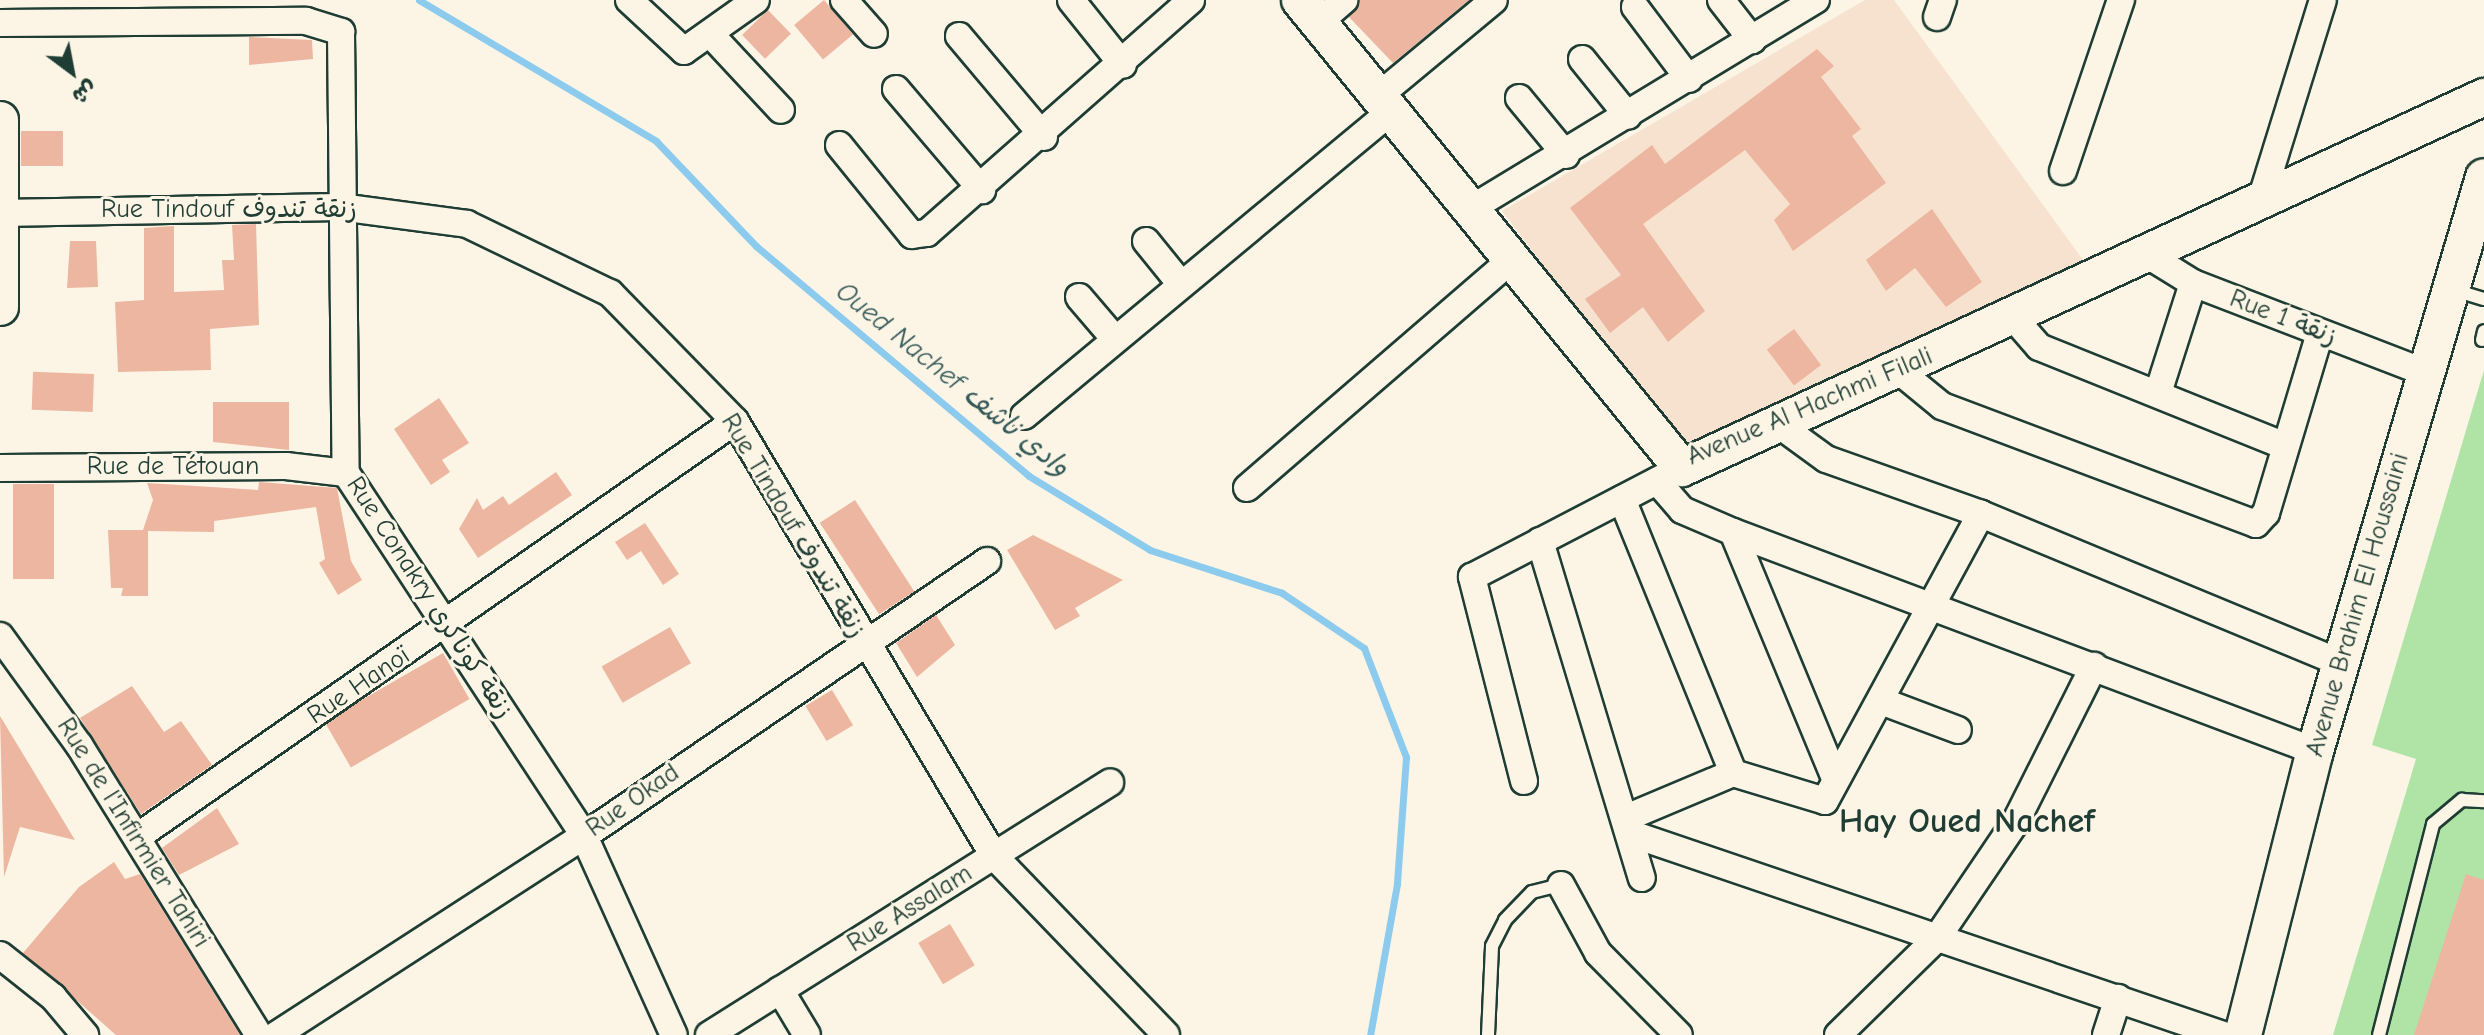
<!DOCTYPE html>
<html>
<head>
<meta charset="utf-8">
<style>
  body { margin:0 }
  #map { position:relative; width:2484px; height:1035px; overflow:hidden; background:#fcf5e5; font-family:"Comic Neue","Playpen Sans Arabic",sans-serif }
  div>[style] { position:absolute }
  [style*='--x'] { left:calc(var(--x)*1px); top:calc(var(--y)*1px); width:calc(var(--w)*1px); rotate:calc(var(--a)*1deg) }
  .built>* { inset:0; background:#f7e2d0 }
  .green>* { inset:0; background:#b0e4a6 }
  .stream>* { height:7px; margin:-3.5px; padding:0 3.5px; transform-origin:3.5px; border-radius:3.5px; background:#8ccbed }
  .building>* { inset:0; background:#ecb6a0; transform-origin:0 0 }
  .roads { filter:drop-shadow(2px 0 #1f3d34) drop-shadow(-2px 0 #1f3d34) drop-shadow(0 2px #1f3d34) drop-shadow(0 -2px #1f3d34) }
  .lane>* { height:12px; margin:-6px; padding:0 6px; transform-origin:6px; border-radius:6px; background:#fcf5e5 }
  .street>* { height:26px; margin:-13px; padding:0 13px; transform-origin:13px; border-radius:13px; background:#fcf5e5 }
  .secondary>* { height:36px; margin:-18px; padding:0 18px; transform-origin:18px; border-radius:18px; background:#fcf5e5 }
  span { translate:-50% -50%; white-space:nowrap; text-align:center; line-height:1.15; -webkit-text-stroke:6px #fcf5e5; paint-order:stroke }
  .street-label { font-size:26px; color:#1f3d34 }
  .water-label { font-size:28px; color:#355959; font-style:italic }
  .district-label { font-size:34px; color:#1f3d34; font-weight:700 }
  .north { position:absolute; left:32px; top:32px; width:80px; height:80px; -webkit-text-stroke:6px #fcf5e5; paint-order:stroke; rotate:148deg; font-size:22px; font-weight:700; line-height:32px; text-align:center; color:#1f3d34 }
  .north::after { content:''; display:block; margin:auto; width:28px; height:36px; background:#1f3d34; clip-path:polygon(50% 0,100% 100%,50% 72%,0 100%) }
</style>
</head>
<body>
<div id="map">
  <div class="built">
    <i style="clip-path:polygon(1865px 0,1894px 0,2083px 260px,1684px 451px,1502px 211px)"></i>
  </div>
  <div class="green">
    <i style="clip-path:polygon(2484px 370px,2484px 1035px,2333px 1035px,2416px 759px,2372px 745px)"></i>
  </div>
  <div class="stream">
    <i style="--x:419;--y:0;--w:276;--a:30.7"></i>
    <i style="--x:656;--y:141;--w:145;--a:46.4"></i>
    <i style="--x:756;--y:246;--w:357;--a:40.1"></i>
    <i style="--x:1029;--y:476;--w:142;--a:31.4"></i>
    <i style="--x:1150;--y:550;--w:139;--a:18"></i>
    <i style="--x:1282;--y:593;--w:99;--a:33.9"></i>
    <i style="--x:1364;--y:648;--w:117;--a:68.9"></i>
    <i style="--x:1406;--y:757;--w:127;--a:94.1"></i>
    <i style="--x:1397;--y:884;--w:153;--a:100.1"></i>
  </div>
  <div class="building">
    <i style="left:824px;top:0;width:45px;height:39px;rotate:50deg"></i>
    <i style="clip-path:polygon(1360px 0,1469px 0,1393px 63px,1349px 17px)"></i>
    <i style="left:768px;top:10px;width:33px;height:36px;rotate:46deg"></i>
    <i style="clip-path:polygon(249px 37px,312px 40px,313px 59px,249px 65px)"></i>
    <i style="clip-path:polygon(1817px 49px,1834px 66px,1821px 77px,1861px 129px,1852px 136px,1886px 183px,1793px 251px,1774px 220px,1790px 204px,1745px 150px,1643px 224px,1705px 311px,1668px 342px,1643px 307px,1610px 333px,1585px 299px,1621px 275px,1570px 208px,1652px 145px,1665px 164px)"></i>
    <i style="left:21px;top:131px;width:42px;height:35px"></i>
    <i style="clip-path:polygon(1932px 209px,1982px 282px,1946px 307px,1915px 268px,1886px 291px,1866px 260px)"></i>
    <i style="clip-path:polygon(256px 224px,259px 325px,210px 329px,211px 370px,118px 372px,115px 302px,144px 300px,144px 228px,174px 226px,174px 292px,224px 290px,222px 260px,234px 260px,232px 225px)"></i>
    <i style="clip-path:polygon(70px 241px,96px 241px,98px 287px,67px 288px)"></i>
    <i style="left:1794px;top:329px;width:45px;height:34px;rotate:53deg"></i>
    <i style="left:94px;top:374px;width:38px;height:61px;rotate:92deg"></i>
    <i style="clip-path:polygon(439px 398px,469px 443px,442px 460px,450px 472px,431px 485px,394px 429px)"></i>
    <i style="clip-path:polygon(213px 402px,289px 402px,289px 450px,213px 442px)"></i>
    <i style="clip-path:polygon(556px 472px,572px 495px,478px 558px,459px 529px,477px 498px,483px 510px,503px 496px,509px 505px)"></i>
    <i style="clip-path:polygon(259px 482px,337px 488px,351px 561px,362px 580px,338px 595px,319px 563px,325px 559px,316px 507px,214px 521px,214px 532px,148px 531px,148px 596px,121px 596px,123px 588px,111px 588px,108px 530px,143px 530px,153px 500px,147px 483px,258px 490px)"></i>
    <i style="left:13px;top:484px;width:41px;height:95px"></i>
    <i style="left:855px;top:500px;width:109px;height:42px;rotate:57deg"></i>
    <i style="clip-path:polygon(645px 523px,679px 574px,663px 585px,641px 551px,627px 560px,615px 542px)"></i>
    <i style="clip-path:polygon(1033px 535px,1123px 580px,1075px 608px,1080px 616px,1055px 630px,1007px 550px)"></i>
    <i style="clip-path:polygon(936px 615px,955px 645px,917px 677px,896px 643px)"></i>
    <i style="left:670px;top:627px;width:42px;height:79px;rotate:60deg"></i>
    <i style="left:443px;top:653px;width:53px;height:137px;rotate:60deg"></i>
    <i style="clip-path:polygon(132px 686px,164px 732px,181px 721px,212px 765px,141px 814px,80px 718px)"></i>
    <i style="left:832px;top:690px;width:41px;height:31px;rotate:59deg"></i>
    <i style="clip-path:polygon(0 716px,75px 840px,20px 827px,4px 877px)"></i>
    <i style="clip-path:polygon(217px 808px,239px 844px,179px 875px,162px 848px)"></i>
    <i style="clip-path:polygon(114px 862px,125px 879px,140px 874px,240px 1035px,116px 1035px,23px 953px,79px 887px)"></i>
    <i style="clip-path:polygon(2466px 874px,2484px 880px,2484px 1035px,2414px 1035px)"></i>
    <i style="left:950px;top:924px;width:48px;height:37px;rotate:59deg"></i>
  </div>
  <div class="roads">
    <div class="lane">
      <i style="--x:2454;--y:290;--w:31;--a:17"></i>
      <i style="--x:2482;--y:340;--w:9;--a:-77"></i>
      <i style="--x:1488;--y:1035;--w:89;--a:-87.4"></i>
      <i style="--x:1492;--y:946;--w:29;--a:-63"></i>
      <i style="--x:1505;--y:920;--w:39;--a:-46"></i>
      <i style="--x:1532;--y:892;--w:30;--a:-14"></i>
      <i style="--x:2379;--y:1035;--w:218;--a:-75.6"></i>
      <i style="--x:2433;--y:824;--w:38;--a:-40"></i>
      <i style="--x:2462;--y:800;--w:22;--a:3"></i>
    </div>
    <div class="street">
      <i style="--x:629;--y:0;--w:75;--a:42.8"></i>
      <i style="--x:684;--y:51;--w:88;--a:-35.3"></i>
      <i style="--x:844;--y:0;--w:45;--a:48.6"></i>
      <i style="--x:1071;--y:0;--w:83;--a:51.3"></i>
      <i style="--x:1721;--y:0;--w:51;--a:52.2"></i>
      <i style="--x:1635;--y:7;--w:90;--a:53.1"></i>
      <i style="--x:1937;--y:17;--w:18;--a:-71"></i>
      <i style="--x:0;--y:23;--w:306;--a:-0.4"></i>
      <i style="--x:306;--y:21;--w:37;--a:17"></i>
      <i style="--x:341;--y:32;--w:441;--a:89.4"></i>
      <i style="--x:346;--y:473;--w:434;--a:56.7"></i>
      <i style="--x:584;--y:836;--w:218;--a:65.7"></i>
      <i style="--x:1318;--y:23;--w:35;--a:-41"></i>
      <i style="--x:712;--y:36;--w:101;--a:47"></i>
      <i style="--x:959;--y:36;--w:132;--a:49.9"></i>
      <i style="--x:1582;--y:59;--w:73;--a:51.1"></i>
      <i style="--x:896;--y:89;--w:133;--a:49.6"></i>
      <i style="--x:1376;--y:98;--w:153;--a:-39.7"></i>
      <i style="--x:1519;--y:98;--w:74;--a:50.5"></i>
      <i style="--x:839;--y:145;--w:116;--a:51"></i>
      <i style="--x:912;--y:235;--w:15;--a:-8"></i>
      <i style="--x:927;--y:233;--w:352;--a:-41.4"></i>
      <i style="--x:2063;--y:171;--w:181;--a:-71.3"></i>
      <i style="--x:2261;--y:200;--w:209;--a:-72.8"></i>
      <i style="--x:1467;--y:211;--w:408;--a:-31.2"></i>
      <i style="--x:0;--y:213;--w:340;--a:-1"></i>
      <i style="--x:340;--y:207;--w:128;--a:7.6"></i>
      <i style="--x:467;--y:224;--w:159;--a:25.8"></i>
      <i style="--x:610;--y:293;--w:179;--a:45.7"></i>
      <i style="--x:735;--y:421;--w:506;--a:59.23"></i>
      <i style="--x:994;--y:856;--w:248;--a:46.1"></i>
      <i style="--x:1146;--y:241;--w:54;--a:51"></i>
      <i style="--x:2146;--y:254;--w:55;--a:31.7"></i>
      <i style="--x:2193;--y:283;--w:250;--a:21.1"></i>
      <i style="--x:1079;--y:297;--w:54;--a:49.5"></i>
      <i style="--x:2012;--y:316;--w:41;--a:48.9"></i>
      <i style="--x:2039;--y:347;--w:263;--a:21.9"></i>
      <i style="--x:1898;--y:370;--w:57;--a:39.3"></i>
      <i style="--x:1942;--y:406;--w:335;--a:20.6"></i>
      <i style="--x:2256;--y:524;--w:15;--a:-48"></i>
      <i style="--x:2266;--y:513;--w:188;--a:-73.3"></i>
      <i style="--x:2158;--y:393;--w:115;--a:-72.3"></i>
      <i style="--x:1024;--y:416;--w:474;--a:-39.7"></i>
      <i style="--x:1778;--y:424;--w:59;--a:36.1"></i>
      <i style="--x:1826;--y:459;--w:164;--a:19.5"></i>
      <i style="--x:1981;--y:514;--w:389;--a:22.5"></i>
      <i style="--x:0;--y:468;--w:286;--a:-0.4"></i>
      <i style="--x:286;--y:466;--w:60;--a:6.7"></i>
      <i style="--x:1657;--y:481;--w:38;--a:49"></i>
      <i style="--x:1682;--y:510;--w:56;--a:23.3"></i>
      <i style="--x:1733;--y:532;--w:622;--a:20.62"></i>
      <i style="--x:1247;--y:488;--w:345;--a:-40.8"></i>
      <i style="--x:1622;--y:499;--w:296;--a:67.9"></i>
      <i style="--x:1733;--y:532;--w:266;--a:67.5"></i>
      <i style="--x:1540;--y:541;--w:352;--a:73.2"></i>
      <i style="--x:0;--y:636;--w:135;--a:54.1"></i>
      <i style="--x:79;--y:745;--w:341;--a:58.2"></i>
      <i style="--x:1881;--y:701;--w:82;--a:20.6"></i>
      <i style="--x:1524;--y:781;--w:211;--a:-104.3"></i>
      <i style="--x:1472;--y:577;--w:225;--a:-27.5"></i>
      <i style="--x:1626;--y:818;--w:116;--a:-22.8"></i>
      <i style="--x:1733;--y:773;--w:96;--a:16.9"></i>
      <i style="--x:1825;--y:801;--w:327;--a:-61.5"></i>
      <i style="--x:1632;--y:834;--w:624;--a:18.78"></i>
      <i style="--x:137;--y:837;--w:728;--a:-34.82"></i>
      <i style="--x:1561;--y:885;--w:77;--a:61.4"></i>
      <i style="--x:1598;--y:953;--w:115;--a:45.4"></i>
      <i style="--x:0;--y:955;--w:68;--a:38.4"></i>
      <i style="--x:53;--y:997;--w:50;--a:49.9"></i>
      <i style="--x:780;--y:990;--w:52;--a:59"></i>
      <i style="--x:276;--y:1035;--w:367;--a:-32.9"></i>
      <i style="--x:584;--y:836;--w:488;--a:-34.3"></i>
      <i style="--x:709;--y:1035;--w:474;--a:-32.2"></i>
      <i style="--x:1838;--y:1035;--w:139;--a:-44.4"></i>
      <i style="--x:1937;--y:938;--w:139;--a:-55.9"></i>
      <i style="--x:2015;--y:823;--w:176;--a:-63.3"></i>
      <i style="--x:2106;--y:1035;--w:39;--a:-72"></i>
    </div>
    <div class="secondary">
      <i style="--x:1300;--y:0;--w:604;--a:50.78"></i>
      <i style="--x:1682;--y:468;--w:884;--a:-24.82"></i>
      <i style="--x:0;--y:120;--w:187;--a:90"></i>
      <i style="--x:2243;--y:1035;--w:293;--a:-75.8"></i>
      <i style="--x:2315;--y:751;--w:598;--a:-73.59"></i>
    </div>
  </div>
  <div class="street-label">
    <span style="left:229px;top:210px">Rue Tindouf زنقة تندوف</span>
    <span style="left:2283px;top:318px;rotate:21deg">Rue 1 زنقة</span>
    <span style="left:1810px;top:407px;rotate:-23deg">Avenue Al Hachmi Filali</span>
    <span style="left:173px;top:467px">Rue de Tétouan</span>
    <span style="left:793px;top:526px;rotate:59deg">Rue Tindouf زنقة تندوف</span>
    <span style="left:429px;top:598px;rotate:57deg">Rue Conakry زنقة كوناكري</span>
    <span style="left:2358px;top:605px;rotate:-74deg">Avenue Brahim El Houssaini</span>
    <span style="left:359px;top:686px;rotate:-34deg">Rue Hanoï</span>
    <span style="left:633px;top:801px;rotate:-35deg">Rue Okad</span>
    <span style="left:133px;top:833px;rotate:58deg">Rue de l'Infirmier Tahiri</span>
    <span style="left:910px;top:909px;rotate:-32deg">Rue Assalam</span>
  </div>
  <div class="water-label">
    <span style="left:953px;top:379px;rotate:39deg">Oued Nachef وادي ناشف</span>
  </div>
  <div class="district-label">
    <span style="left:1967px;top:822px">Hay Oued Nachef</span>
  </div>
  <div class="north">ش</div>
</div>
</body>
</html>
